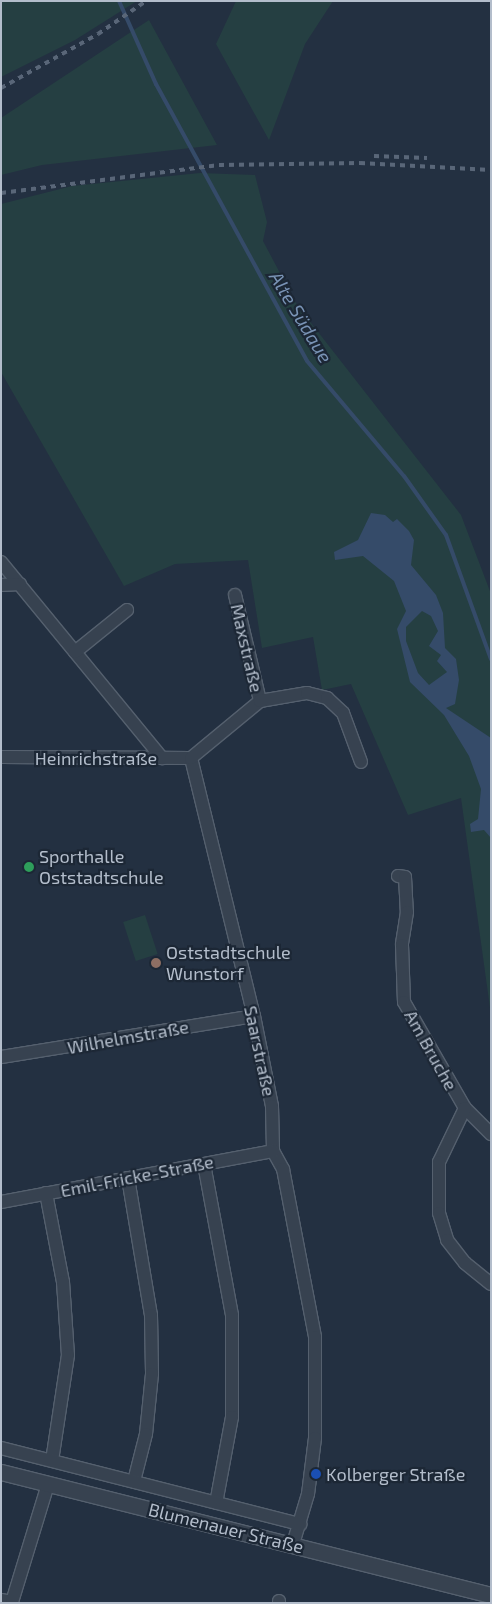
<!DOCTYPE html>
<html>
<head>
<meta charset="utf-8">
<style>
  body { margin:0 }
  #map { position:relative; width:492px; height:1604px; overflow:hidden; background:#233041; font-family:"Exo 2",sans-serif }
  div>[style] { position:absolute }
  [style*='--x'] { left:calc(var(--x)*1px); top:calc(var(--y)*1px); width:calc(var(--w)*1px); rotate:calc(var(--a)*1deg) }
  .green>* { inset:0; background:#253f42; transform-origin:0 0 }
  .water>* { inset:0; background:#354b69 }
  .stream>* { height:4px; margin:-2px; padding:0 2px; transform-origin:2px; border-radius:2px; background:#354b69 }
  .roads { filter:drop-shadow(1px 0 #55606e) drop-shadow(-1px 0 #55606e) drop-shadow(0 1px #55606e) drop-shadow(0 -1px #55606e) }
  .minor>* { height:12px; margin:-6px; padding:0 6px; transform-origin:6px; border-radius:6px; background:#374250 }
  .tertiary>* { height:15px; margin:-7.5px; padding:0 7.5px; transform-origin:7.5px; border-radius:7.5px; background:#374250 }
  .rail>* { height:4px; margin-top:-2px; transform-origin:0; background:repeating-linear-gradient(90deg,#596678 0 5px,transparent 0 10px) }
  .dots>* { width:14px; height:14px; translate:-50% -50%; box-sizing:border-box; border:2px solid #1c2735; border-radius:50% }
  span { translate:-50% -50%; white-space:nowrap; text-align:center; line-height:1.15; -webkit-text-stroke:4.5px #1c2735; paint-order:stroke }
  .street-label { font-size:18px; color:#b3bdcb }
  .poi-label { font-size:18px; color:#b3bdcb }
  .left { translate:0 -50%; text-align:left }
  .water-label { font-size:19px; color:#7993b5; font-style:italic }
  .frame { position:absolute; inset:0; border:2px solid #b3bdcb; pointer-events:none }
</style>
</head>
<body>
<div id="map">
  <div class="green">
    <i style="clip-path:polygon(1px 1px,137px 1px,75px 40px,1px 77px)"></i>
    <i style="clip-path:polygon(236px 1px,333px 1px,305px 44px,269px 140px,216px 44px)"></i>
    <i style="clip-path:polygon(149px 20px,217px 145px,42px 165px,1px 175px,1px 118px)"></i>
    <i style="clip-path:polygon(200px 173px,255px 175px,267px 222px,263px 241px,297px 305px,461px 515px,485px 578px,491px 594px,491px 1015px,461px 798px,408px 815px,351px 684px,322px 690px,313px 637px,262px 648px,248px 560px,175px 564px,124px 586px,1px 372px,1px 204px,72px 186px)"></i>
    <i style="left:145px;top:915px;width:41px;height:23px;rotate:72deg"></i>
  </div>
  <div class="water">
    <i style="clip-path:polygon(evenodd,371px 513px,385px 515px,393px 522px,397px 519px,409px 531px,414px 540px,411px 565px,436px 595px,443px 613px,445px 648px,456px 659px,459px 680px,455px 704px,446px 708px,491px 738px,491px 838px,484px 830px,471px 832px,470px 824px,478px 819px,481px 789px,469px 756px,444px 715px,410px 682px,397px 629px,406px 611px,394px 581px,363px 556px,335px 560px,334px 552px,358px 540px,371px 513px,422px 611px,431px 616px,438px 631px,429px 646px,441px 655px,437px 661px,447px 672px,429px 685px,418px 673px,406px 641px,406px 627px,422px 611px)"></i>
  </div>
  <div class="stream">
    <i style="--x:119;--y:1;--w:91;--a:66"></i>
    <i style="--x:156;--y:84;--w:315;--a:61.4"></i>
    <i style="--x:307;--y:361;--w:150;--a:49.9"></i>
    <i style="--x:404;--y:476;--w:72;--a:54.6"></i>
    <i style="--x:446;--y:535;--w:132;--a:70.1"></i>
  </div>
  <div class="roads">
    <div class="minor">
      <i style="--x:1;--y:562;--w:254;--a:50.6"></i>
      <i style="--x:1;--y:585;--w:19;--a:-3"></i>
      <i style="--x:235;--y:595;--w:109;--a:76.7"></i>
      <i style="--x:75;--y:652;--w:67;--a:-38.9"></i>
      <i style="--x:1;--y:757;--w:190;--a:0.3"></i>
      <i style="--x:191;--y:758;--w:266;--a:76.3"></i>
      <i style="--x:254;--y:1016;--w:92;--a:78.7"></i>
      <i style="--x:272;--y:1106;--w:45;--a:88.7"></i>
      <i style="--x:273;--y:1151;--w:21;--a:61"></i>
      <i style="--x:283;--y:1169;--w:171;--a:79.2"></i>
      <i style="--x:315;--y:1337;--w:101;--a:90"></i>
      <i style="--x:315;--y:1438;--w:56;--a:97.1"></i>
      <i style="--x:308;--y:1494;--w:52;--a:106.7"></i>
      <i style="--x:191;--y:758;--w:89;--a:-39.6"></i>
      <i style="--x:260;--y:701;--w:48;--a:-9.7"></i>
      <i style="--x:307;--y:693;--w:21;--a:14"></i>
      <i style="--x:327;--y:698;--w:22;--a:43"></i>
      <i style="--x:343;--y:713;--w:52;--a:69.8"></i>
      <i style="--x:398;--y:876;--w:7;--a:8"></i>
      <i style="--x:405;--y:877;--w:35;--a:87"></i>
      <i style="--x:407;--y:912;--w:33;--a:99"></i>
      <i style="--x:402;--y:945;--w:57;--a:88"></i>
      <i style="--x:404;--y:1002;--w:122;--a:60.1"></i>
      <i style="--x:465;--y:1108;--w:37;--a:45"></i>
      <i style="--x:1;--y:1057;--w:256;--a:-9.2"></i>
      <i style="--x:465;--y:1108;--w:60;--a:115.7"></i>
      <i style="--x:439;--y:1162;--w:51;--a:90"></i>
      <i style="--x:439;--y:1213;--w:28;--a:73"></i>
      <i style="--x:447;--y:1240;--w:29;--a:52"></i>
      <i style="--x:465;--y:1263;--w:33;--a:39"></i>
      <i style="--x:204;--y:1164;--w:154;--a:79.5"></i>
      <i style="--x:232;--y:1315;--w:102;--a:90"></i>
      <i style="--x:232;--y:1417;--w:87;--a:100.5"></i>
      <i style="--x:128;--y:1178;--w:139;--a:80.5"></i>
      <i style="--x:151;--y:1315;--w:59;--a:89"></i>
      <i style="--x:152;--y:1374;--w:60;--a:95.7"></i>
      <i style="--x:146;--y:1434;--w:49;--a:104.3"></i>
      <i style="--x:46;--y:1193;--w:91;--a:79.2"></i>
      <i style="--x:63;--y:1282;--w:73;--a:86.1"></i>
      <i style="--x:68;--y:1355;--w:107;--a:98.6"></i>
      <i style="--x:1;--y:1202;--w:277;--a:-10.6"></i>
      <i style="--x:1;--y:1448;--w:309;--a:14.3"></i>
      <i style="--x:1;--y:1600;--w:11;--a:10"></i>
      <i style="--x:12;--y:1602;--w:123;--a:-73"></i>
      <i style="--x:279;--y:1603;--w:2;--a:-90"></i>
    </div>
    <div class="tertiary">
      <i style="--x:1;--y:1472;--w:505;--a:14.09"></i>
    </div>
  </div>
  <div class="rail">
    <i style="--x:1;--y:88;--w:111;--a:-29.1"></i>
    <i style="--x:98;--y:34;--w:58;--a:-34.5"></i>
    <i style="--x:374;--y:156;--w:53;--a:2.2"></i>
    <i style="--x:1;--y:193;--w:220;--a:-7.3"></i>
    <i style="--x:219;--y:165;--w:141;--a:-0.8"></i>
    <i style="--x:360;--y:163;--w:131;--a:3.1"></i>
  </div>
  <div class="dots">
    <i style="left:29px;top:867px;background:#2e9e5b"></i>
    <i style="left:156px;top:963px;background:#8d6e63"></i>
    <i style="left:316px;top:1474px;background:#1a4fb4"></i>
  </div>
  <div class="street-label">
    <span style="left:247px;top:648px;rotate:77deg">Maxstraße</span>
    <span style="left:96px;top:758px">Heinrichstraße</span>
    <span style="left:128px;top:1037px;rotate:-10deg">Wilhelmstraße</span>
    <span style="left:431px;top:1050px;rotate:61deg">Am Bruche</span>
    <span style="left:260px;top:1051px;rotate:78deg">Saarstraße</span>
    <span style="left:137px;top:1176px;rotate:-11deg">Emil-Fricke-Straße</span>
    <span style="left:226px;top:1528px;rotate:14deg">Blumenauer Straße</span>
  </div>
  <div class="poi-label">
    <span class="left" style="left:39px;top:867px">Sporthalle<br>Oststadtschule</span>
    <span class="left" style="left:166px;top:963px">Oststadtschule<br>Wunstorf</span>
    <span class="left" style="left:326px;top:1474px">Kolberger Straße</span>
  </div>
  <div class="water-label">
    <span style="left:301px;top:317px;rotate:59deg">Alte Südaue</span>
  </div>
  <div class="frame"></div>
</div>
</body>
</html>
